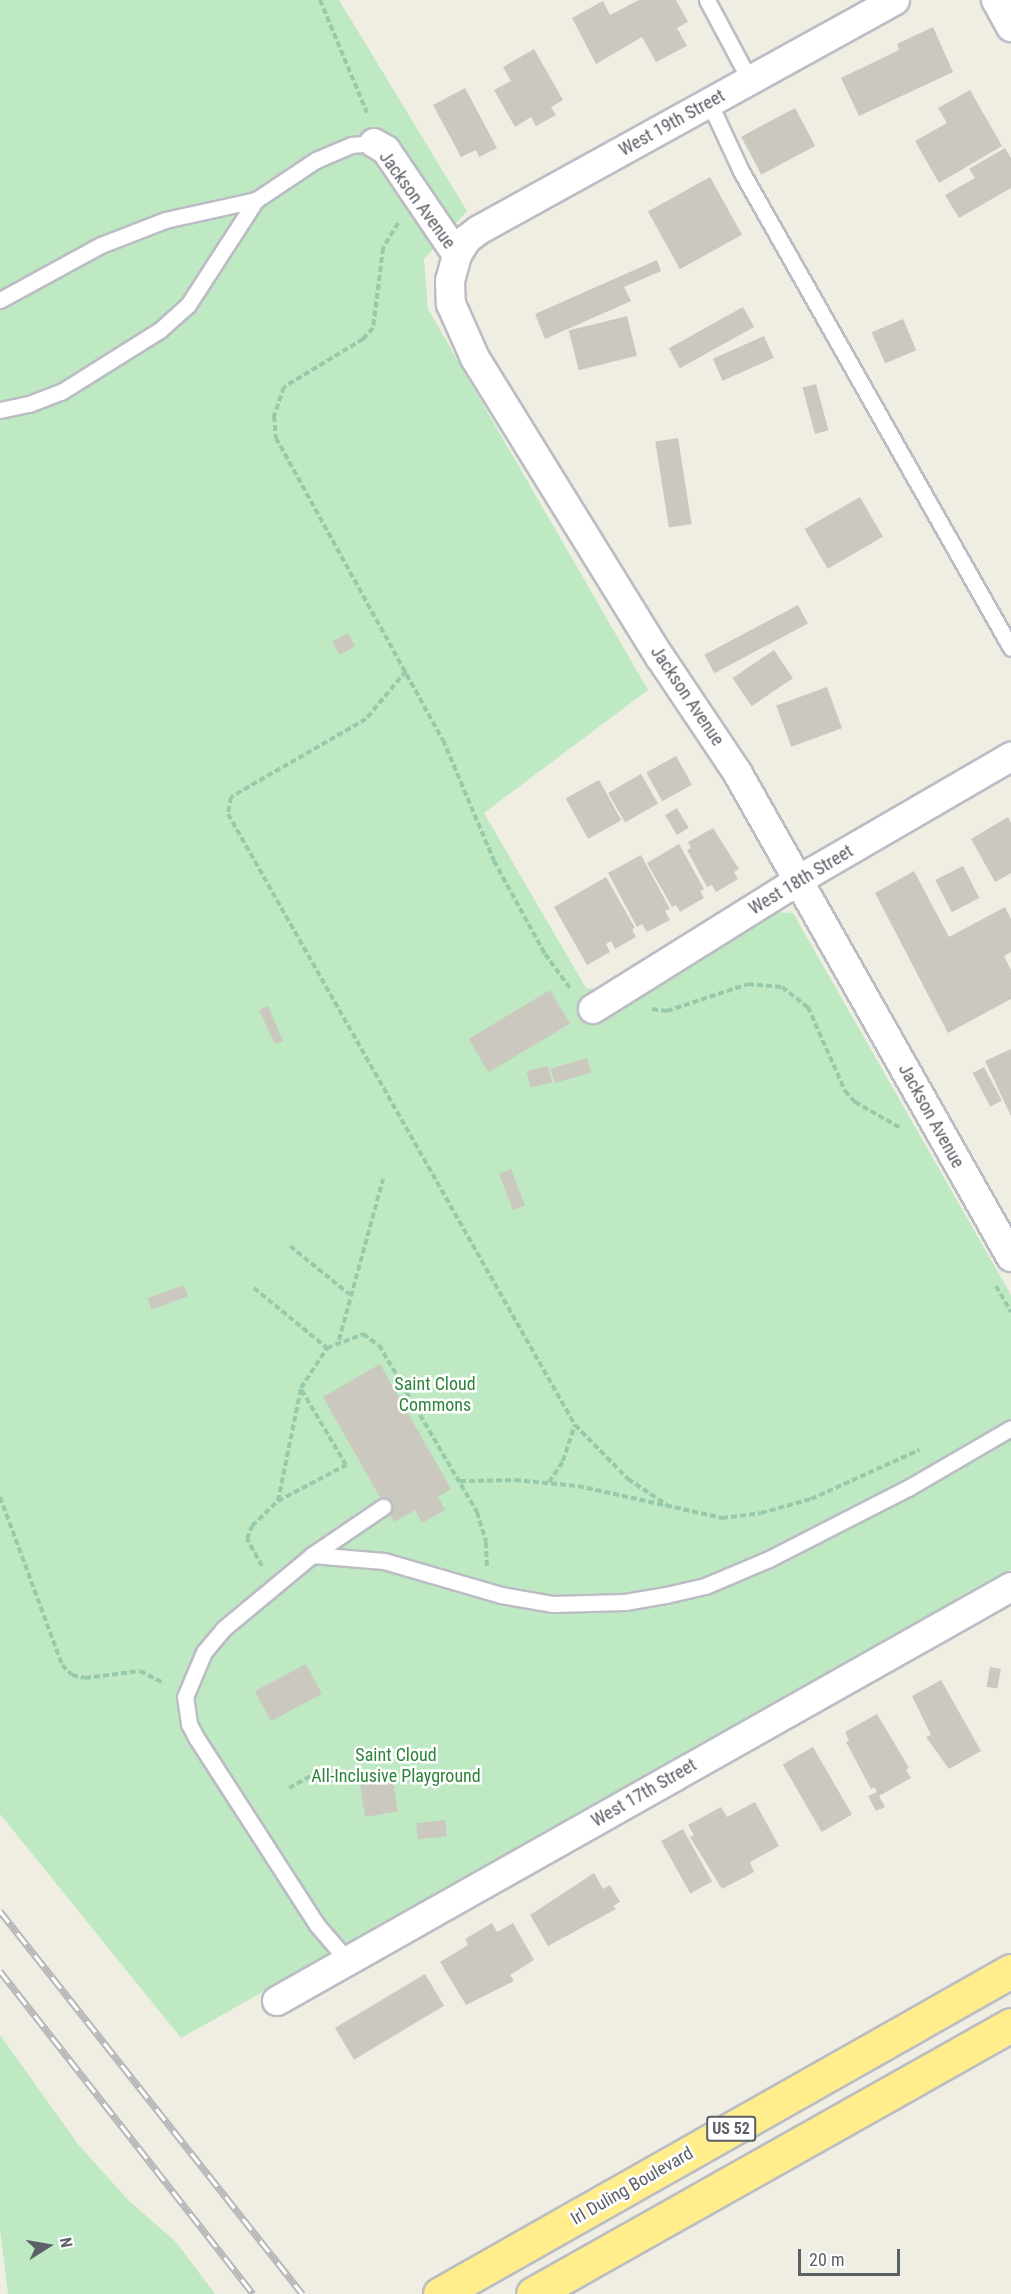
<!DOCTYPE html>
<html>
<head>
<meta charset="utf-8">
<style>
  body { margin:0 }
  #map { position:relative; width:1011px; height:2294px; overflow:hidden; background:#f0eee3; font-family:"Roboto Condensed",sans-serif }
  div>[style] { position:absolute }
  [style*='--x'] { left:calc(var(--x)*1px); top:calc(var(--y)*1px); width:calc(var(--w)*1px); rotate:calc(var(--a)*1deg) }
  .green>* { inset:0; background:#bee9c2 }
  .building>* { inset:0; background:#cbc8c0; transform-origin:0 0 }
  .path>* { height:4px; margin-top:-2px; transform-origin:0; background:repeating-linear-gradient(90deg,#96caab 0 6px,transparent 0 9px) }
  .roads { filter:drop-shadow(2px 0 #bbbdc4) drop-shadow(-2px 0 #bbbdc4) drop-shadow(0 2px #bbbdc4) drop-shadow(0 -2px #bbbdc4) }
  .service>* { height:15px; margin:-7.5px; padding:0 7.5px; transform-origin:7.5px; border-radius:7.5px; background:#fff }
  .minor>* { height:28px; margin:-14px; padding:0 14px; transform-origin:14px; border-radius:14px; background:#fff }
  .motorway>* { height:33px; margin:-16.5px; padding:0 16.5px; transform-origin:16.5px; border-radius:16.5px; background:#ffee8b }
  .rail>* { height:7px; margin-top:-3.5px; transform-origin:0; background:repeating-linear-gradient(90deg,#fff 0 14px,#b7b8b9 0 28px); box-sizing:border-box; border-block:2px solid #b7b8b9 }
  span { translate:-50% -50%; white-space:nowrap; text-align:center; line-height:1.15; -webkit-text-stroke:5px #fff; paint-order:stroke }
  .shield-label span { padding:2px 4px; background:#fff; border:2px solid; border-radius:4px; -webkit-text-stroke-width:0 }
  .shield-label { font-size:16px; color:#5b5f66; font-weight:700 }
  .street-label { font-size:18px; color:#5b5f66 }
  .park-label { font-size:18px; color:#2d833a }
  .north { position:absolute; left:18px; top:2216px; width:60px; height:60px; -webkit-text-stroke:4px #fff; paint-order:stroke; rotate:79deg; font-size:16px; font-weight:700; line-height:24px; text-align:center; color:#5b5f66 }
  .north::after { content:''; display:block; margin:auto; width:21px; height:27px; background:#5b5f66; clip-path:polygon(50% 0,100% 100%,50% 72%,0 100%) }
  .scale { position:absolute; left:798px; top:2249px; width:102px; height:27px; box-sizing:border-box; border:3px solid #5b5f66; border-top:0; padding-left:8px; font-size:18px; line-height:21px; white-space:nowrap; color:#5b5f66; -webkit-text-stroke:4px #fff; paint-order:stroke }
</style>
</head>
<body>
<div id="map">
  <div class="green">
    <i style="clip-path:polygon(0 0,339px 0,467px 211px,424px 259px,428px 309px,648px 690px,484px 813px,586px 988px,643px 993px,775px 912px,793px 913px,1011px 1295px,1011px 1570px,181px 2038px,0 1814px)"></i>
    <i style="clip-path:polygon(0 2035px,78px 2144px,128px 2200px,176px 2242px,215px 2294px,8px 2294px,0 2229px)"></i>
  </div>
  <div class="building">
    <i style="clip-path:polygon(639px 0,676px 0,688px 22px,677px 28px,687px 46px,656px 62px,642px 37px,596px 64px,572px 18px,603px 1px,610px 15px)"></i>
    <i style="clip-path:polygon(933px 27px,953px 72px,859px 116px,841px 78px,899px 50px,897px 44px)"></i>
    <i style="clip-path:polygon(534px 49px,563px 100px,551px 107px,556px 115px,536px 126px,531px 117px,515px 127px,494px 90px,511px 81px,503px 67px)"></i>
    <i style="clip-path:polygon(465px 88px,497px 148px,479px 157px,476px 150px,461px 157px,433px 105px)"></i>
    <i style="clip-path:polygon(970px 90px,1002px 146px,939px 183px,915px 141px,947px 123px,938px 108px)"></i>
    <i style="left:795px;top:108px;width:43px;height:61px;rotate:62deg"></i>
    <i style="clip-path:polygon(1005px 148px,1011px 158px,1011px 188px,959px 218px,945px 195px,975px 178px,969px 169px)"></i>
    <i style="left:710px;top:177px;width:66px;height:71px;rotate:61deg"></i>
    <i style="clip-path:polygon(657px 260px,661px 271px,624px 287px,631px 301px,545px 339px,535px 314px)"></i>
    <i style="left:743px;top:307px;width:23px;height:85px;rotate:61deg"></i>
    <i style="left:627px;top:316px;width:41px;height:60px;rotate:76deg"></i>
    <i style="left:903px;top:319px;width:34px;height:34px;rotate:67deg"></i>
    <i style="left:764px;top:336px;width:24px;height:56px;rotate:66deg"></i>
    <i style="left:816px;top:384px;width:48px;height:14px;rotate:75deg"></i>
    <i style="left:678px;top:438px;width:87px;height:23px;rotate:81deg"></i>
    <i style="left:860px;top:497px;width:46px;height:64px;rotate:60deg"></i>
    <i style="left:798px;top:605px;width:21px;height:106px;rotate:62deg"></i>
    <i style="left:348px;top:633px;width:15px;height:18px;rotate:62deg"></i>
    <i style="left:774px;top:650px;width:34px;height:50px;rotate:56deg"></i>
    <i style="left:827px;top:687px;width:44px;height:54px;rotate:70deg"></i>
    <i style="left:676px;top:756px;width:33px;height:34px;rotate:61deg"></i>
    <i style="left:641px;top:774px;width:34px;height:38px;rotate:60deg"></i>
    <i style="left:599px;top:780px;width:46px;height:38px;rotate:61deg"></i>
    <i style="left:677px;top:808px;width:23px;height:14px;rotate:59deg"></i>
    <i style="clip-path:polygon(1008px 817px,1011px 823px,1011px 873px,995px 882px,971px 839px)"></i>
    <i style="clip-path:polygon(713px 828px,739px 869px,734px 872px,738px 879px,716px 892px,712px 885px,707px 887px,687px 850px,691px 848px,688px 842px)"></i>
    <i style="clip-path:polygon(679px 844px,704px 889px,700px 891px,704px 898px,680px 912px,676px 905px,672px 907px,647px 863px)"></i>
    <i style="clip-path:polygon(641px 855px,670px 909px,665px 911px,670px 920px,647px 932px,642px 924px,637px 927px,608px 873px)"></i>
    <i style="left:963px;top:866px;width:36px;height:31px;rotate:63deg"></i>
    <i style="clip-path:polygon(914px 871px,949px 937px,1005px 907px,1011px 919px,1011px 952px,1004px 956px,1011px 970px,1011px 999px,948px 1033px,875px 893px)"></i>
    <i style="clip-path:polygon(606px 877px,635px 928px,632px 929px,636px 937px,615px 949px,611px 941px,606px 944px,610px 952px,587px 965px,554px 907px)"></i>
    <i style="left:550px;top:990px;width:39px;height:95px;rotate:59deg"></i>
    <i style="clip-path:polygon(268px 1006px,283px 1041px,275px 1044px,259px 1010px)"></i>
    <i style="clip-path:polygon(1011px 1049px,1011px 1116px,985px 1061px)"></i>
    <i style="left:587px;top:1058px;width:15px;height:38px;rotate:74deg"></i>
    <i style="left:548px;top:1066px;width:17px;height:22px;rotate:77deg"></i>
    <i style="left:984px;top:1067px;width:38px;height:13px;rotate:62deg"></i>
    <i style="left:511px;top:1169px;width:39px;height:13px;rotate:69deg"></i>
    <i style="left:184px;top:1285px;width:12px;height:39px;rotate:70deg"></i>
    <i style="clip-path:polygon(380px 1364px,451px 1489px,438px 1497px,445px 1510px,422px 1523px,415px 1510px,394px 1522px,323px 1397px)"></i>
    <i style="left:306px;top:1664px;width:34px;height:58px;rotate:62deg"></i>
    <i style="left:990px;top:1667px;width:11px;height:20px;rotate:10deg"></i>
    <i style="clip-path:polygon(941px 1680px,981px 1751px,949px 1769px,926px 1737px,931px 1735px,912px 1696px)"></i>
    <i style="clip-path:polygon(877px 1714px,909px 1768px,906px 1770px,911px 1778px,879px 1796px,885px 1807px,876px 1811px,868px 1796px,877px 1792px,874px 1787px,871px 1789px,846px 1742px,849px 1741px,845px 1732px)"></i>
    <i style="left:813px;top:1747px;width:78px;height:35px;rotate:60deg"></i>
    <i style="left:392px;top:1775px;width:37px;height:33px;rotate:81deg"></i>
    <i style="clip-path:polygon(755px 1802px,779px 1846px,750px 1862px,754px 1872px,722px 1889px,690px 1837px,694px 1835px,688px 1825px,721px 1807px,727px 1817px)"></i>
    <i style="left:445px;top:1820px;width:16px;height:29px;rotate:83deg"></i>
    <i style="left:683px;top:1829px;width:60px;height:25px;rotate:61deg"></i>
    <i style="clip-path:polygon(594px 1873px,603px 1889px,610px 1885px,620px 1902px,613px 1906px,616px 1909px,548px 1946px,530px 1915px)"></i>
    <i style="clip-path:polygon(492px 1923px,497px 1932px,513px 1923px,534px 1960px,510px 1975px,514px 1981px,466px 2005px,440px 1962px,468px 1945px,465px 1939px)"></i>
    <i style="left:425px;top:1974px;width:37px;height:105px;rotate:59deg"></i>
  </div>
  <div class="path">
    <i style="--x:320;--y:0;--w:122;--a:67.4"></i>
    <i style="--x:398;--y:223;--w:29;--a:121"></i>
    <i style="--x:383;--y:248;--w:81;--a:97.1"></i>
    <i style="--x:373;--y:328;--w:15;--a:132"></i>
    <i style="--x:363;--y:339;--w:92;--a:148.7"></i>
    <i style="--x:284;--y:387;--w:31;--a:109"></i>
    <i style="--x:274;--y:416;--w:22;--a:85"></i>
    <i style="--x:276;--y:438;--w:345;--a:61.1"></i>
    <i style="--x:443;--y:740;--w:131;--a:67.1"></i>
    <i style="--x:494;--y:861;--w:106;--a:61.3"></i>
    <i style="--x:545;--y:954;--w:42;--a:53.7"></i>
    <i style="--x:406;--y:671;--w:62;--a:129.8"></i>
    <i style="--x:366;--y:719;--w:156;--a:150"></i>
    <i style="--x:231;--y:797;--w:17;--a:100"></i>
    <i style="--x:228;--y:814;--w:703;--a:60.41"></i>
    <i style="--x:575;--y:1425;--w:76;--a:45.5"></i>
    <i style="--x:628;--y:1479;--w:47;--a:33.7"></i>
    <i style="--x:652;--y:1009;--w:15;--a:8"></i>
    <i style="--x:667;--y:1011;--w:85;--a:-18.4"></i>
    <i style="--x:748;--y:984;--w:34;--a:5"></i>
    <i style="--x:782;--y:987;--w:33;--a:38"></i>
    <i style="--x:808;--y:1007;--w:92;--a:66.2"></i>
    <i style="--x:845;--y:1091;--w:15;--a:48"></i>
    <i style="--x:855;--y:1102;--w:51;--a:29.6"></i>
    <i style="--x:290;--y:1246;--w:76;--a:39.1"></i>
    <i style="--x:996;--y:1286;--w:30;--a:60"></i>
    <i style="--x:254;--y:1288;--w:94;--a:39.4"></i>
    <i style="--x:339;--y:1340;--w:167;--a:-74.7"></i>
    <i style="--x:460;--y:1481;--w:55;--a:-1"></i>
    <i style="--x:515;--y:1480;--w:63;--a:5.4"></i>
    <i style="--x:578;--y:1486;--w:148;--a:12.5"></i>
    <i style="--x:722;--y:1518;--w:39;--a:-7"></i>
    <i style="--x:761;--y:1513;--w:52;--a:-15.6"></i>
    <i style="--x:811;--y:1499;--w:119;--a:-24.4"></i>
    <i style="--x:549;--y:1482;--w:25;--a:-56"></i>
    <i style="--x:563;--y:1461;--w:38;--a:-72"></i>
    <i style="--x:0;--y:1497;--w:179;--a:69.7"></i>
    <i style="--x:62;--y:1665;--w:14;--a:45"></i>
    <i style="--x:72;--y:1675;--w:13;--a:13"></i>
    <i style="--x:85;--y:1678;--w:55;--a:-7.3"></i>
    <i style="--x:140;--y:1671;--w:27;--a:27"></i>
    <i style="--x:278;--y:1501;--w:115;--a:-78.5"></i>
    <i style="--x:301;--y:1388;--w:48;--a:-57"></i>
    <i style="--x:327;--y:1348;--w:39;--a:-21"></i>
    <i style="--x:363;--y:1334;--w:19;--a:35"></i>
    <i style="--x:379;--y:1345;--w:194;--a:59.6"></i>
    <i style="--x:477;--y:1512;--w:31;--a:73"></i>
    <i style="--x:486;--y:1542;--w:24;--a:88"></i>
    <i style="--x:262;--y:1566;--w:31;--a:-119"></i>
    <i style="--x:247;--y:1539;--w:14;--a:-69"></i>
    <i style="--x:252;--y:1526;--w:36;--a:-44"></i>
    <i style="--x:278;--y:1501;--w:77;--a:-27.9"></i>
    <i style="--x:346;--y:1465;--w:88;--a:-120.6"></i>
    <i style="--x:289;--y:1788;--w:25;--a:-29"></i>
  </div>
  <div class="roads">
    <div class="service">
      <i style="--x:707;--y:0;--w:89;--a:62"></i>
      <i style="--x:709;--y:102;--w:76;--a:65.1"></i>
      <i style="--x:741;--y:171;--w:548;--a:60.49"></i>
      <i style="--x:0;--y:300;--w:115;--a:-28.6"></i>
      <i style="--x:101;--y:245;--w:69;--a:-21.3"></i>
      <i style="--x:165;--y:220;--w:93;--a:-12.4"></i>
      <i style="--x:256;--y:200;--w:72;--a:-33.7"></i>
      <i style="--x:316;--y:160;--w:38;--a:-23"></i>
      <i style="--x:351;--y:145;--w:23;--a:-5"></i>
      <i style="--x:0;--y:410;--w:30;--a:-12"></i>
      <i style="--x:29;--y:404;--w:34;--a:-21"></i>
      <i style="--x:61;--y:392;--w:117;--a:-32.1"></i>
      <i style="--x:160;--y:330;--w:38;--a:-42"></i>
      <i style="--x:188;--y:305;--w:125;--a:-57.1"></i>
      <i style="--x:312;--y:1555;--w:72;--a:4.8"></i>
      <i style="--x:384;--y:1561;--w:122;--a:16.2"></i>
      <i style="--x:501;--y:1595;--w:53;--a:9.8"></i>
      <i style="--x:553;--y:1604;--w:72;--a:-1.6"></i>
      <i style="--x:625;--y:1602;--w:42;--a:-9.7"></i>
      <i style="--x:666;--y:1595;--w:40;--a:-13"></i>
      <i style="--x:705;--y:1586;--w:69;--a:-22.9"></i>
      <i style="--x:769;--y:1559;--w:156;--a:-27.1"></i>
      <i style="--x:908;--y:1488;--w:119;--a:-30.2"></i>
      <i style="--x:348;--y:1961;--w:48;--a:-130.7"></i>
      <i style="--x:317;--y:1925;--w:221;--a:-122.8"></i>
      <i style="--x:197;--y:1739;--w:17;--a:-118"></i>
      <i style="--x:189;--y:1724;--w:27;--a:-98"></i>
      <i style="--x:185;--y:1697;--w:49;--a:-67.1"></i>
      <i style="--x:204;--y:1652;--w:30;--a:-50"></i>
      <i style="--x:223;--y:1629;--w:116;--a:-39.7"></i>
      <i style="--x:312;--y:1555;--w:86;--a:-34.1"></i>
    </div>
    <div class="minor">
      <i style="--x:996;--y:0;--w:31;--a:61"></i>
      <i style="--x:374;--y:143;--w:14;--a:30"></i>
      <i style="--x:386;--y:150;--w:127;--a:55.9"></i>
      <i style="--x:457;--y:255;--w:27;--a:105"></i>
      <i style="--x:450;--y:281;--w:23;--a:88"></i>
      <i style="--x:451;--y:304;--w:59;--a:66"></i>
      <i style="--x:475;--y:358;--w:352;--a:58.3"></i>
      <i style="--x:660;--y:657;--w:138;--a:56.2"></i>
      <i style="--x:737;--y:772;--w:557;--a:60.54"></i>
      <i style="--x:457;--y:255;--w:19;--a:-58"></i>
      <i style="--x:467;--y:239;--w:15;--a:-37"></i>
      <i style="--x:479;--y:230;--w:475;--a:-28.9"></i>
      <i style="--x:593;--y:1009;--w:261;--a:-32"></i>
      <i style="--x:814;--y:871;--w:228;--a:-30.1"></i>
      <i style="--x:277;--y:2001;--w:843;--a:-29.42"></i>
    </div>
    <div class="motorway">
      <i style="--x:440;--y:2294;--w:656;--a:-29.5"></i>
      <i style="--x:533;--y:2294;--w:548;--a:-29.37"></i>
    </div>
  </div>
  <div class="rail">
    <i style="--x:0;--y:1911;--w:488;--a:51.7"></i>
    <i style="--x:0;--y:1971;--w:410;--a:51.9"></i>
  </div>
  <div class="shield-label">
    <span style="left:731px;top:2129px">US 52</span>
  </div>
  <div class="street-label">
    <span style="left:672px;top:123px;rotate:-29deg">West 19th Street</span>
    <span style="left:417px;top:200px;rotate:54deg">Jackson Avenue</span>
    <span style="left:687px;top:696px;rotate:56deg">Jackson Avenue</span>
    <span style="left:801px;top:880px;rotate:-31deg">West 18th Street</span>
    <span style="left:931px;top:1116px;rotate:61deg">Jackson Avenue</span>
    <span style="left:644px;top:1793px;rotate:-30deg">West 17th Street</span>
    <span style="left:632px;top:2186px;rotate:-30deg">Irl Duling Boulevard</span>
  </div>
  <div class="park-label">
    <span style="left:435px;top:1395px">Saint Cloud<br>Commons</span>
    <span style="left:396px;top:1766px">Saint Cloud<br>All-Inclusive Playground</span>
  </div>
  <div class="north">N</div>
  <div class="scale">20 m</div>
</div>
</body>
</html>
